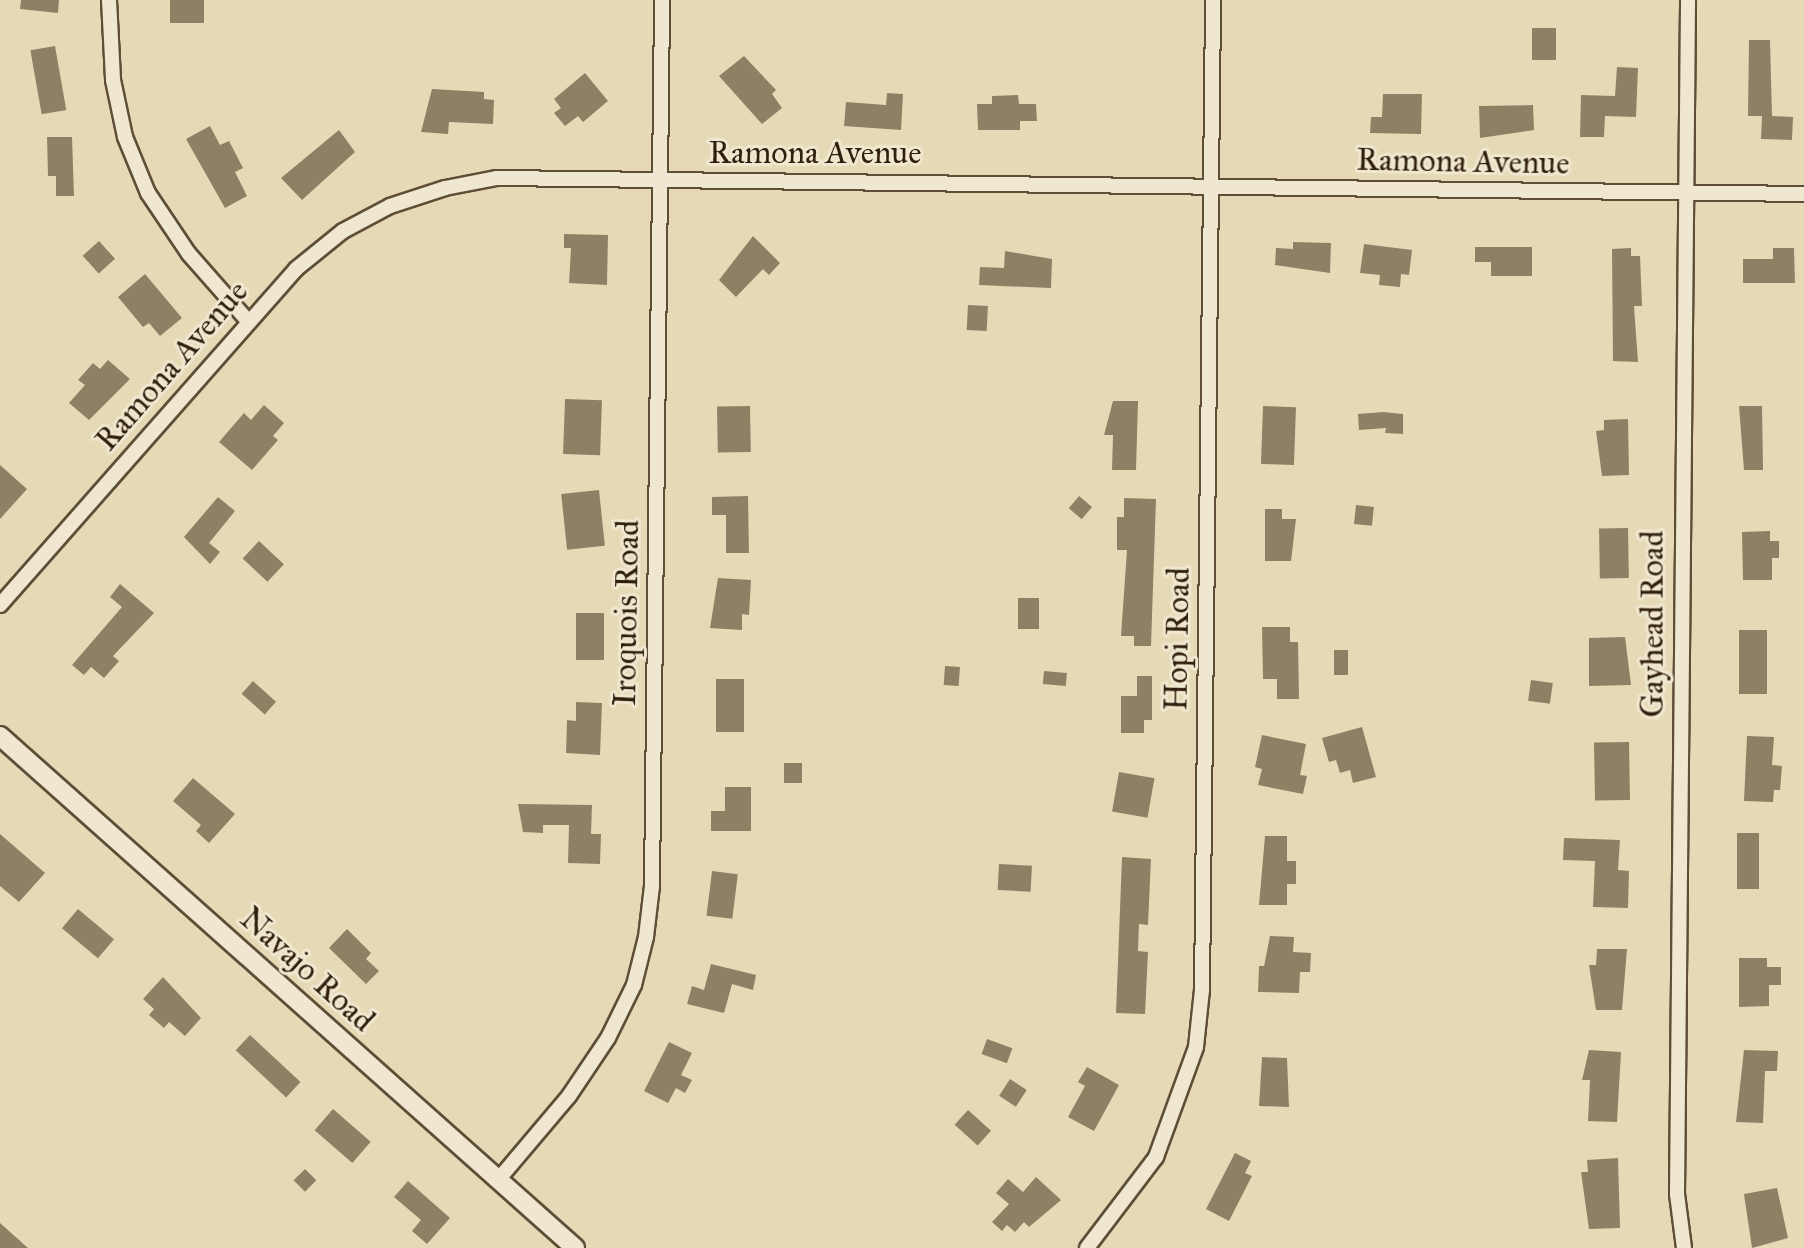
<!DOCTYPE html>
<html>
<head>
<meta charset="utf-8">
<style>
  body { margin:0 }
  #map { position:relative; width:1804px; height:1248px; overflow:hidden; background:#e6dab6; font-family:"IM FELL Great Primer",serif }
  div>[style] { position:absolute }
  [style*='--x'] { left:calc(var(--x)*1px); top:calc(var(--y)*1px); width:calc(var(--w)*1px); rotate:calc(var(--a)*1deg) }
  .building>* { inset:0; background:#8f8065; transform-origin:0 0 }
  .roads { filter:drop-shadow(2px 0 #5e4e37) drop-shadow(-2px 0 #5e4e37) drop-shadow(0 2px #5e4e37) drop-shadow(0 -2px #5e4e37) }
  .minor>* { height:14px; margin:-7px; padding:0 7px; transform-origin:7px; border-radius:7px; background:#efe7d0 }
  .secondary>* { height:18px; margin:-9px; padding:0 9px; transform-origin:9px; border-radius:9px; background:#efe7d0 }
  span { translate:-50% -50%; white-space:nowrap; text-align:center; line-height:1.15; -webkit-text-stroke:6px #efe7d0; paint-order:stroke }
  .street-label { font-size:32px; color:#311f0d }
</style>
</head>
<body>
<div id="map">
  <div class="building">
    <i style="clip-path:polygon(21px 0,59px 0,58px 13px,20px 9px)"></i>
    <i style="left:170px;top:0;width:34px;height:23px"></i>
    <i style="left:1532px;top:28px;width:24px;height:32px"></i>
    <i style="clip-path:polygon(1749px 40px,1770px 40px,1772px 116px,1793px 117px,1792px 140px,1761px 139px,1762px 116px,1748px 116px)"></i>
    <i style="left:55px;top:46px;width:65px;height:25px;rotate:80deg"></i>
    <i style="clip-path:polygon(744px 56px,776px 90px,772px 94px,782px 108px,762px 124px,719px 76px)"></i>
    <i style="clip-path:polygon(1617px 67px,1638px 68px,1636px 117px,1605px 116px,1604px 137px,1580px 137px,1581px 95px,1615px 96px)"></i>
    <i style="clip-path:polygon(585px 73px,608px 101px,583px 122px,578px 116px,565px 126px,554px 113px,561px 108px,554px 99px)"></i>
    <i style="clip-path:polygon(432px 89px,484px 92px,484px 99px,494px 100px,493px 124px,449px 122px,448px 134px,421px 132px)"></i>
    <i style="clip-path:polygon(887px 93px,903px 94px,901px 130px,844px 126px,846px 102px,886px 105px)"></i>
    <i style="clip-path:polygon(1383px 94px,1422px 94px,1421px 134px,1370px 133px,1371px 117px,1382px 117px)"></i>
    <i style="clip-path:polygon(1018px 95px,1019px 104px,1036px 104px,1037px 121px,1020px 121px,1020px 130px,978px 130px,977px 104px,992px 104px,992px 96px)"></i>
    <i style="clip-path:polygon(1533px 105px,1534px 130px,1480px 138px,1479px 106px)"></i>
    <i style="clip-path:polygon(210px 126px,220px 145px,229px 141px,243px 168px,235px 172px,247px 196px,225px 208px,186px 139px)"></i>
    <i style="clip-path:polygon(339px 130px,355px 152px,302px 200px,281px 178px)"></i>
    <i style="clip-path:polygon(47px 137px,72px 137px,74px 196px,56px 196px,56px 176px,48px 176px)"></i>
    <i style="clip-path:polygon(564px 234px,608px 235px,607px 285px,569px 283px,571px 248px,564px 248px)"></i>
    <i style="clip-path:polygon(753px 236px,780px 263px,769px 275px,763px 269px,736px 297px,719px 280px)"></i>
    <i style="left:99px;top:241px;width:24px;height:22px;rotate:48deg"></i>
    <i style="clip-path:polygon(1293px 242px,1331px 243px,1330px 273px,1275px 265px,1276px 248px,1293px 249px)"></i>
    <i style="clip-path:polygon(1364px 244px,1412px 250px,1409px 275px,1401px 274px,1400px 287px,1379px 285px,1380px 275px,1360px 273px)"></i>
    <i style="clip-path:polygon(1475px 247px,1532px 247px,1532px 276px,1491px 276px,1491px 262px,1475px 262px)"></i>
    <i style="clip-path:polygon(1631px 248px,1631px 256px,1640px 256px,1642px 306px,1634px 306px,1638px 362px,1613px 361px,1612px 249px)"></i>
    <i style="clip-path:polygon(1773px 248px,1794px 248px,1795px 283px,1743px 283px,1743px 259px,1773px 259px)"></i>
    <i style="clip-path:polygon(1005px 251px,1052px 259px,1051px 288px,979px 285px,980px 267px,1004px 268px)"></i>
    <i style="clip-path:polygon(145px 274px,182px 318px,160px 336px,149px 323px,143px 327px,118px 297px)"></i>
    <i style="left:968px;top:305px;width:20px;height:25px;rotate:3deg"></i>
    <i style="clip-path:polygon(108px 360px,130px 379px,89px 420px,69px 403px,85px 385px,78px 380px,93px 363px,100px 369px)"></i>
    <i style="left:565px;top:399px;width:37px;height:55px;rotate:2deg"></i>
    <i style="clip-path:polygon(1113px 401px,1138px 401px,1136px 470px,1112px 470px,1113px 435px,1104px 435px)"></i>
    <i style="clip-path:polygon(264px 405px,284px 423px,273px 436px,278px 440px,252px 470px,219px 442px,244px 413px,251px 420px)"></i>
    <i style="left:750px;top:406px;width:46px;height:33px;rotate:89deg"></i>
    <i style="left:1263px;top:406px;width:33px;height:58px;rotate:2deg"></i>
    <i style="clip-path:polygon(1739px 406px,1762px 406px,1763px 470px,1744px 470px)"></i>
    <i style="clip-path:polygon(1383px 412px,1403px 414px,1403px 434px,1385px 433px,1386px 428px,1359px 430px,1358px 414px)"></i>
    <i style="clip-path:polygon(1628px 419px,1629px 475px,1602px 476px,1596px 431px,1604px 430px,1604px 420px)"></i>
    <i style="clip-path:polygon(0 465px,27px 489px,0 519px)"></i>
    <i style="left:599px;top:490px;width:56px;height:38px;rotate:84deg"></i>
    <i style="clip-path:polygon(748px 496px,749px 553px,726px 553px,726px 515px,712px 515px,712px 497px)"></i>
    <i style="left:1079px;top:496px;width:17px;height:16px;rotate:40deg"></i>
    <i style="clip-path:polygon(218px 497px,235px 511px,209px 543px,220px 552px,210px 564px,184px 537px)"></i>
    <i style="clip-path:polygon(1124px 498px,1156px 499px,1151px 646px,1134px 646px,1134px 636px,1121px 636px,1127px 550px,1117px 550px,1117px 517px,1124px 517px)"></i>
    <i style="left:1356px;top:505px;width:18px;height:19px;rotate:6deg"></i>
    <i style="clip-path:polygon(1265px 509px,1282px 509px,1282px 519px,1296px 519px,1291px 561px,1265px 561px)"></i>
    <i style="left:1628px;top:528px;width:50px;height:29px;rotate:89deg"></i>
    <i style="clip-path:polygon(1770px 531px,1770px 541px,1779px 541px,1779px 558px,1772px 558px,1772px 580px,1743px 580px,1742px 532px)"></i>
    <i style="left:259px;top:541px;width:34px;height:24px;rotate:43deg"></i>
    <i style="clip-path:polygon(718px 578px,751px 580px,749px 615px,742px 614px,742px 630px,710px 628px)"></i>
    <i style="clip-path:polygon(120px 584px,154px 613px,113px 656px,119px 661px,104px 678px,91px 667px,84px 675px,72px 665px,122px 607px,110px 597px)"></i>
    <i style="left:1018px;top:598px;width:21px;height:31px"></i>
    <i style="left:576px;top:613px;width:28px;height:47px"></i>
    <i style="clip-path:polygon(1262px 627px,1290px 627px,1290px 642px,1298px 642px,1299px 699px,1277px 699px,1277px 679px,1263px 679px)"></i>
    <i style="left:1767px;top:630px;width:64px;height:28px;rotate:90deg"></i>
    <i style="clip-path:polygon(1625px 637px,1631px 685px,1589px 686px,1589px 638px)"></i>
    <i style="left:1348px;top:650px;width:25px;height:14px;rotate:90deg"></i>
    <i style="left:945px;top:666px;width:15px;height:19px;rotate:4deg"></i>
    <i style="left:1044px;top:671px;width:23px;height:13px;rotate:5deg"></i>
    <i style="clip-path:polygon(1137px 676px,1152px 676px,1152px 720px,1144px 720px,1144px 733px,1121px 733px,1121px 696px,1137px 696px)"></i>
    <i style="left:716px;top:679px;width:28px;height:53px"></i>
    <i style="left:1531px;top:680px;width:22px;height:21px;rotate:8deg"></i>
    <i style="left:253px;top:681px;width:31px;height:17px;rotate:42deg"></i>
    <i style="clip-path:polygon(576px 702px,602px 703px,600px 755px,566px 753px,567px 720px,576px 721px)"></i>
    <i style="clip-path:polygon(1362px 727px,1376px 777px,1353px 783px,1350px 770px,1340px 773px,1336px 760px,1329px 762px,1322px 738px)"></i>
    <i style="clip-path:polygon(1262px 735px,1306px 744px,1300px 775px,1307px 776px,1303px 794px,1258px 785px,1262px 769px,1255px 767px)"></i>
    <i style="clip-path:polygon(1747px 736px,1774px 737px,1772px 765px,1782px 766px,1780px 790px,1774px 790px,1773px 802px,1744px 801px)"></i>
    <i style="left:1629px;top:742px;width:58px;height:35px;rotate:89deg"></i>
    <i style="left:784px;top:763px;width:18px;height:20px"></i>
    <i style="left:1119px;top:772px;width:36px;height:40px;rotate:10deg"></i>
    <i style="clip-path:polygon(193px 778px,235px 814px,209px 843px,196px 831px,201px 825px,173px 801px)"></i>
    <i style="clip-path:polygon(725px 787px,751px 787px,751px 831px,711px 831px,711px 811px,725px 811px)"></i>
    <i style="clip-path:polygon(518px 804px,592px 805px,591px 834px,601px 834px,600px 864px,568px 863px,569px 825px,543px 825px,543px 833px,523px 832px)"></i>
    <i style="left:1737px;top:833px;width:22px;height:56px"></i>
    <i style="clip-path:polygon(0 834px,45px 873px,19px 902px,0 886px)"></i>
    <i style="clip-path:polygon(1265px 836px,1287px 836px,1287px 861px,1296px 861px,1296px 884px,1287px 884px,1287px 905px,1259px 905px)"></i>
    <i style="clip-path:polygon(1564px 838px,1620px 840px,1618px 870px,1629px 871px,1628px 908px,1593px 907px,1595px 861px,1563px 860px)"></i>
    <i style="clip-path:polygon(1122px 857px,1151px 859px,1148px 925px,1139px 924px,1138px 951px,1148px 952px,1145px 1014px,1116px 1013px)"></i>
    <i style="left:999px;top:864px;width:33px;height:26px;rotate:3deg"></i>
    <i style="left:712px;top:871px;width:26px;height:45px;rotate:7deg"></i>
    <i style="left:78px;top:909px;width:47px;height:25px;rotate:40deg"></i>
    <i style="clip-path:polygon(347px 929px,371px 953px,366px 959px,379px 971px,366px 984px,329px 948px)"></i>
    <i style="clip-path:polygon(1270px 936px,1294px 937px,1293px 952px,1311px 953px,1310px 972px,1300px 972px,1299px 993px,1258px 992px,1259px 966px,1264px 966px)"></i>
    <i style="clip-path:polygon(1597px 949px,1627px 949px,1622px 1010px,1596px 1010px,1589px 965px,1596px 965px)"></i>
    <i style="clip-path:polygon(1739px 958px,1767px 958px,1767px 967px,1781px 967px,1781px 985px,1769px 985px,1769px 1006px,1739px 1007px)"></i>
    <i style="clip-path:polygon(711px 964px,756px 975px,753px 990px,732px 984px,724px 1013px,687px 1004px,692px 986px,704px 990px)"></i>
    <i style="clip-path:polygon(163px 977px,201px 1018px,185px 1036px,169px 1022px,164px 1028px,149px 1015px,154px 1009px,143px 999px)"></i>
    <i style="left:250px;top:1035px;width:69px;height:21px;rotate:43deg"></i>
    <i style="left:987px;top:1039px;width:27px;height:16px;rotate:20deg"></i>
    <i style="clip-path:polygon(669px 1042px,692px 1053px,681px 1075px,692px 1080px,685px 1093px,676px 1088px,668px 1103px,644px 1091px)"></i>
    <i style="clip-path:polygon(1589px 1050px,1621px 1052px,1617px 1122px,1588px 1121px,1590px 1080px,1582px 1080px)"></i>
    <i style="clip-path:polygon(1744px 1050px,1778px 1051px,1777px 1071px,1765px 1071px,1763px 1123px,1736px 1122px)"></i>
    <i style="clip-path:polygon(1262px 1057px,1287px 1058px,1289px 1107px,1259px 1106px)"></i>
    <i style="clip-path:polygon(1087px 1067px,1119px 1085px,1094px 1131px,1068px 1117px,1085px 1086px,1078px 1082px)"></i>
    <i style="left:1010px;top:1079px;width:20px;height:20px;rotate:33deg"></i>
    <i style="left:333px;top:1109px;width:50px;height:28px;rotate:41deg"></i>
    <i style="left:968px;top:1110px;width:31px;height:20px;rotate:42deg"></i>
    <i style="clip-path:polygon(1235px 1153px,1251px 1161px,1245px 1173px,1252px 1176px,1229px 1221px,1206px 1209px)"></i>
    <i style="clip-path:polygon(1618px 1158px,1620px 1228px,1589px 1229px,1581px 1172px,1588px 1172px,1587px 1160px)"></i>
    <i style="left:305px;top:1169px;width:16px;height:16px;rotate:45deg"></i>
    <i style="clip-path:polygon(1036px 1177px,1061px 1200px,1029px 1227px,1024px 1222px,1015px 1232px,1007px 1225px,1002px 1231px,992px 1222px,1009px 1204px,996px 1193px,1008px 1179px,1023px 1192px)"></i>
    <i style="clip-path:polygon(408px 1181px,450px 1218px,427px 1244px,412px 1231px,421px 1220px,394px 1197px)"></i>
    <i style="clip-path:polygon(1777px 1188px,1788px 1238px,1752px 1248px,1744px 1194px)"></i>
    <i style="clip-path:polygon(0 1223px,28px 1248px,0 1248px)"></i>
  </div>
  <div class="roads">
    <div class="minor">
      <i style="--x:109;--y:0;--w:80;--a:87.1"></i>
      <i style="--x:113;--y:80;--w:58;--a:78.1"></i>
      <i style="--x:125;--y:137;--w:61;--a:67.7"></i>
      <i style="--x:148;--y:193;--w:73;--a:56.1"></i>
      <i style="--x:189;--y:254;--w:89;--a:48.6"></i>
      <i style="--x:0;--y:605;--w:448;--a:-48.6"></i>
      <i style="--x:296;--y:269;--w:60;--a:-39"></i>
      <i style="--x:343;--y:231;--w:53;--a:-28"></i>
      <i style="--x:390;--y:206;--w:58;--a:-18.1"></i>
      <i style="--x:445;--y:188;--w:53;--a:-10.9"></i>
      <i style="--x:497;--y:178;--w:1307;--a:0.7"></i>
      <i style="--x:498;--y:1180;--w:110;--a:-49.8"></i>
      <i style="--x:569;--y:1096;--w:70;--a:-56.1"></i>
      <i style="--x:608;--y:1038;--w:59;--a:-63.9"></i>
      <i style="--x:634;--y:985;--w:49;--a:-76"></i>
      <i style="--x:646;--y:937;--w:51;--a:-83.3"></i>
      <i style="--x:652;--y:886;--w:886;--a:-89.35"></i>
      <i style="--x:1087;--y:1248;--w:114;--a:-52.8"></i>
      <i style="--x:1156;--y:1157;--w:117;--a:-70"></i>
      <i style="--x:1196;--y:1047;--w:57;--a:-84"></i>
      <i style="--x:1202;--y:990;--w:990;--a:-89.36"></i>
      <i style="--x:1684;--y:1248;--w:54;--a:-97.4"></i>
      <i style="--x:1677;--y:1194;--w:1194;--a:-89.47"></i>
    </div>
    <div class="secondary">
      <i style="--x:0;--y:736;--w:770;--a:41.68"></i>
    </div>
  </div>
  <div class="street-label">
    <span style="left:815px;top:153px">Ramona Avenue</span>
    <span style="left:1463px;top:162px;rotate:1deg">Ramona Avenue</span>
    <span style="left:172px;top:366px;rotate:-49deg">Ramona Avenue</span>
    <span style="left:627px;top:613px;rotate:-89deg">Iroquois Road</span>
    <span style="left:1653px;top:624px;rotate:-90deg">Gayhead Road</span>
    <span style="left:1178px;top:639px;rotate:-89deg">Hopi Road</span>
    <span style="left:307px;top:970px;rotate:42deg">Navajo Road</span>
  </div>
</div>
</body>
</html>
